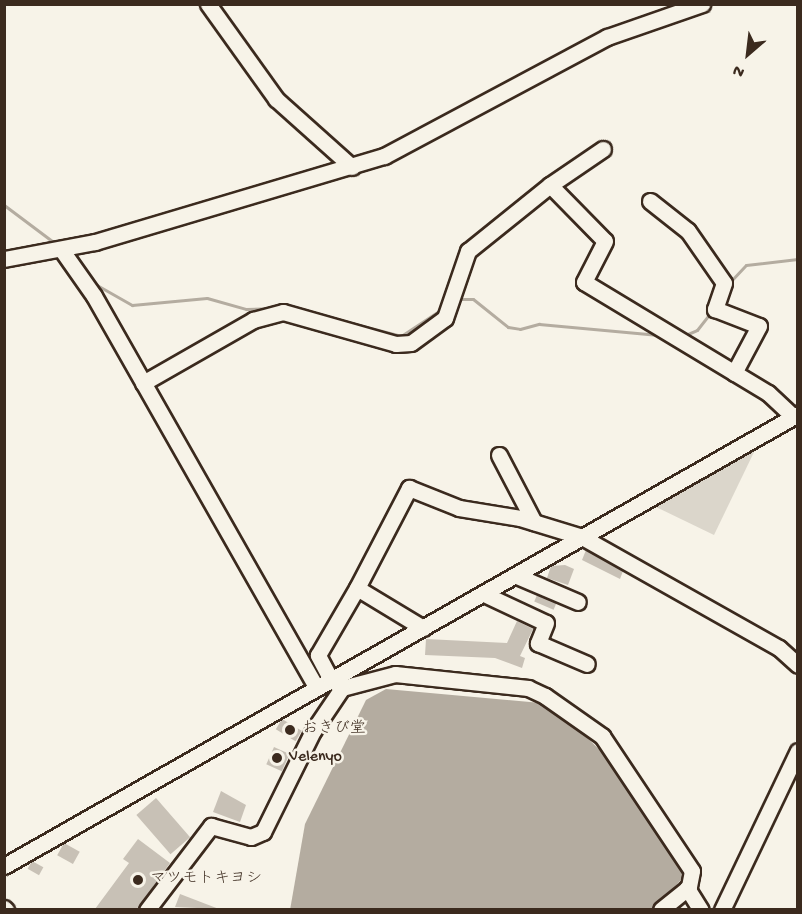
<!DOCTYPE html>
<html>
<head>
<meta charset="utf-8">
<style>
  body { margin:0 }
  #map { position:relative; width:802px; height:914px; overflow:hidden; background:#f7f3e8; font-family:"Gochi Hand","Klee One",sans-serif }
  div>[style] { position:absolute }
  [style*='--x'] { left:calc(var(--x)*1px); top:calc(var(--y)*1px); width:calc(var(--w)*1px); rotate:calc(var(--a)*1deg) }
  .green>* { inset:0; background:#dbd6cb }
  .water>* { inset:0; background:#b4aca0 }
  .stream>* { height:3px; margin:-1.5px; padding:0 1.5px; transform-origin:1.5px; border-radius:1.5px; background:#b4aca0 }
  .building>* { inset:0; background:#c8c1b6; transform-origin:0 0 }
  .roads { filter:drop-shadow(2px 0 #3b2a1e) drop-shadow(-2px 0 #3b2a1e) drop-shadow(0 2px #3b2a1e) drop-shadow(0 -2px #3b2a1e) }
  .minor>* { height:15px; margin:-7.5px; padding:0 7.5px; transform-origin:7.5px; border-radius:7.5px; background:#f7f3e8 }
  .dots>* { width:16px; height:16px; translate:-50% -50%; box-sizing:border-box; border:3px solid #f7f3e8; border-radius:50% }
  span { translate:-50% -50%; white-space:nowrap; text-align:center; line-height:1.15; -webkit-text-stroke:5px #f7f3e8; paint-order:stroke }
  .poi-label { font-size:16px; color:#3b2a1e }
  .left { translate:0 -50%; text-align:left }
  .frame { position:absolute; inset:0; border:6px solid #3b2a1e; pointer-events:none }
  .north { position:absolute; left:718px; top:24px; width:60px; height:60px; -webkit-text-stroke:4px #f7f3e8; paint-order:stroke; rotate:208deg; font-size:16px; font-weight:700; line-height:24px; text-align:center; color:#3b2a1e }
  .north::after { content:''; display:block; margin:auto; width:21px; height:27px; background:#3b2a1e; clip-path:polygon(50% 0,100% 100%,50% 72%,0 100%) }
</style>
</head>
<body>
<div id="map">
  <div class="green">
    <i style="clip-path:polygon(755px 450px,714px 535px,654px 506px)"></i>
  </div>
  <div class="water">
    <i style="clip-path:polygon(386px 689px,541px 703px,567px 718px,614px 764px,686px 874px,656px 909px,290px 910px,305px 824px,366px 700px)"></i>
  </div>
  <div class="stream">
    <i style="--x:4;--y:205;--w:65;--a:36.9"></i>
    <i style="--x:87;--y:273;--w:14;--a:54"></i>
    <i style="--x:95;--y:284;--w:43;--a:29.6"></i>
    <i style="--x:132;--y:305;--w:75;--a:-5.3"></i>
    <i style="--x:207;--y:298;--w:41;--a:15.8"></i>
    <i style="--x:246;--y:309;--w:25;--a:-2"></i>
    <i style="--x:730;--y:282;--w:23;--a:-47"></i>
    <i style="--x:746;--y:265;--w:52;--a:-6.6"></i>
    <i style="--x:458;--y:299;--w:15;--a:0"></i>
    <i style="--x:473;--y:299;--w:45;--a:38.7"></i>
    <i style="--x:508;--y:327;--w:12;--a:9"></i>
    <i style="--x:520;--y:329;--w:20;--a:-15"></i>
    <i style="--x:539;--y:324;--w:120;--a:5.3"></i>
    <i style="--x:290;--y:307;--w:115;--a:14.6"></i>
    <i style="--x:401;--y:336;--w:49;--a:-33.4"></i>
    <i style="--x:683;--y:336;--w:15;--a:-23"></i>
    <i style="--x:697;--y:330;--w:23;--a:-52"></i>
  </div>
  <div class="building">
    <i style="clip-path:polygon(586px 550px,623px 571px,620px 579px,582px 560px)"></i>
    <i style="clip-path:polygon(565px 565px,574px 569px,568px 585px,547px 578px,551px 566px)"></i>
    <i style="left:537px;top:595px;width:21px;height:7px;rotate:23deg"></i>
    <i style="clip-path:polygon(517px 621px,533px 629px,520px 656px,525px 658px,522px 668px,495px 658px,425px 655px,426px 639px,507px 643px)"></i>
    <i style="left:282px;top:719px;width:23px;height:12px;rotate:31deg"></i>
    <i style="left:274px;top:747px;width:17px;height:19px;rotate:24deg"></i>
    <i style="clip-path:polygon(221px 791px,246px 805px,240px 822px,213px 812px)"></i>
    <i style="left:156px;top:798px;width:52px;height:26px;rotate:49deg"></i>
    <i style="clip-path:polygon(138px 839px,170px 863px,137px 909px,95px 909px,129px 863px,123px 859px)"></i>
    <i style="left:64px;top:843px;width:18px;height:14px;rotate:29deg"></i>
    <i style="left:32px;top:861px;width:13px;height:9px;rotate:29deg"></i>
    <i style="clip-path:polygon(180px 894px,219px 909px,175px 907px)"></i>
  </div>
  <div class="roads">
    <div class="minor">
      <i style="--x:208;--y:4;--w:117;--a:54.4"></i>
      <i style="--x:276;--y:99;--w:102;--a:41.8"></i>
      <i style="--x:550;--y:185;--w:78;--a:45.5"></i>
      <i style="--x:605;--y:241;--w:46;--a:117.1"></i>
      <i style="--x:584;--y:282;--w:215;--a:31.1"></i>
      <i style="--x:768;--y:393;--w:34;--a:43"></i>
      <i style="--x:650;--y:201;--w:48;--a:38.3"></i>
      <i style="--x:688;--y:231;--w:63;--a:55.3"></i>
      <i style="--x:724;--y:283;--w:28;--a:109"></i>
      <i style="--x:715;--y:309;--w:47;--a:21.1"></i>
      <i style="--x:759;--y:326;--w:53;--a:118"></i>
      <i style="--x:61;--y:249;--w:57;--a:54.9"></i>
      <i style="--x:94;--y:296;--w:449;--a:60.4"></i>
      <i style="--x:4;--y:259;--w:93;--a:-10.6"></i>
      <i style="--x:95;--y:242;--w:302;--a:-16.6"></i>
      <i style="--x:384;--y:156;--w:253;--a:-28.1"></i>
      <i style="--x:607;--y:37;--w:101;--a:-19.2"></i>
      <i style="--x:143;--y:383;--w:127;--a:-29.8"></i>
      <i style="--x:253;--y:320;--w:31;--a:-15"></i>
      <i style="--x:283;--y:312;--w:117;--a:15.8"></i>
      <i style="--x:396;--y:344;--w:15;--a:-4"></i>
      <i style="--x:411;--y:343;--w:42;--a:-36.3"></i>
      <i style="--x:445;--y:318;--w:71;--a:-71.1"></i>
      <i style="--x:468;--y:251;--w:105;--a:-38.8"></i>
      <i style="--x:550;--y:185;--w:64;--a:-34.2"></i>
      <i style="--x:499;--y:455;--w:76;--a:62.4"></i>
      <i style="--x:517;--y:576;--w:66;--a:23.1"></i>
      <i style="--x:484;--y:594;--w:68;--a:25.1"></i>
      <i style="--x:546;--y:623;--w:22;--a:112"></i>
      <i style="--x:538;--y:643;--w:53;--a:23.2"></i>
      <i style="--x:423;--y:628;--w:77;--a:-148.8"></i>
      <i style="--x:357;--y:588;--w:113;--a:-62.5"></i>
      <i style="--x:409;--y:488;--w:54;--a:21.8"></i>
      <i style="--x:459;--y:508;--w:62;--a:9.3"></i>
      <i style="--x:520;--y:518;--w:65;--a:17"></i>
      <i style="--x:582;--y:537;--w:226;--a:29.4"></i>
      <i style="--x:779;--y:648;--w:25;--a:42"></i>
      <i style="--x:342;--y:688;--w:55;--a:-14.8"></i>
      <i style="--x:395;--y:674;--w:134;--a:6"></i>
      <i style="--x:528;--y:688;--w:19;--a:25"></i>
      <i style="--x:545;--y:696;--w:70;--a:35.1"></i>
      <i style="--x:602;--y:736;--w:162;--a:56.3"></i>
      <i style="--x:692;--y:871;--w:16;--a:101"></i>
      <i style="--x:689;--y:887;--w:36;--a:141"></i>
      <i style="--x:4;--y:866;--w:914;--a:-29.65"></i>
      <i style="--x:687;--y:888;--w:26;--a:58"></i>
      <i style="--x:4;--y:908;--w:3;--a:45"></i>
      <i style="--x:147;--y:910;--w:106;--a:-52.7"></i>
      <i style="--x:211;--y:826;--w:41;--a:15.4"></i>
      <i style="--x:251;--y:837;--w:13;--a:-23"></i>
      <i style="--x:263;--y:832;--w:113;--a:-63.7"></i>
      <i style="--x:313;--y:731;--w:52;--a:-56"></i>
      <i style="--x:342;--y:688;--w:16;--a:-140"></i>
      <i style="--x:330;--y:678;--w:26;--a:-118"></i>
      <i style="--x:318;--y:655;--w:78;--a:-59.8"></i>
      <i style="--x:722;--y:910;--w:176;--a:-64.5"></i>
    </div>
  </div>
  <div class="dots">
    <i style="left:290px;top:730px;background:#3b2a1e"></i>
    <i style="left:277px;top:758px;background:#3b2a1e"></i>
    <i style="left:138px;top:880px;background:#3b2a1e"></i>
  </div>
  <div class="poi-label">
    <span class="left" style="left:302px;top:730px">おきび堂</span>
    <span class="left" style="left:289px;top:758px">Velenyo</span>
    <span class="left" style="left:150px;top:880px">マツモトキヨシ</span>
  </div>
  <div class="frame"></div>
  <div class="north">N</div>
</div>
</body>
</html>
